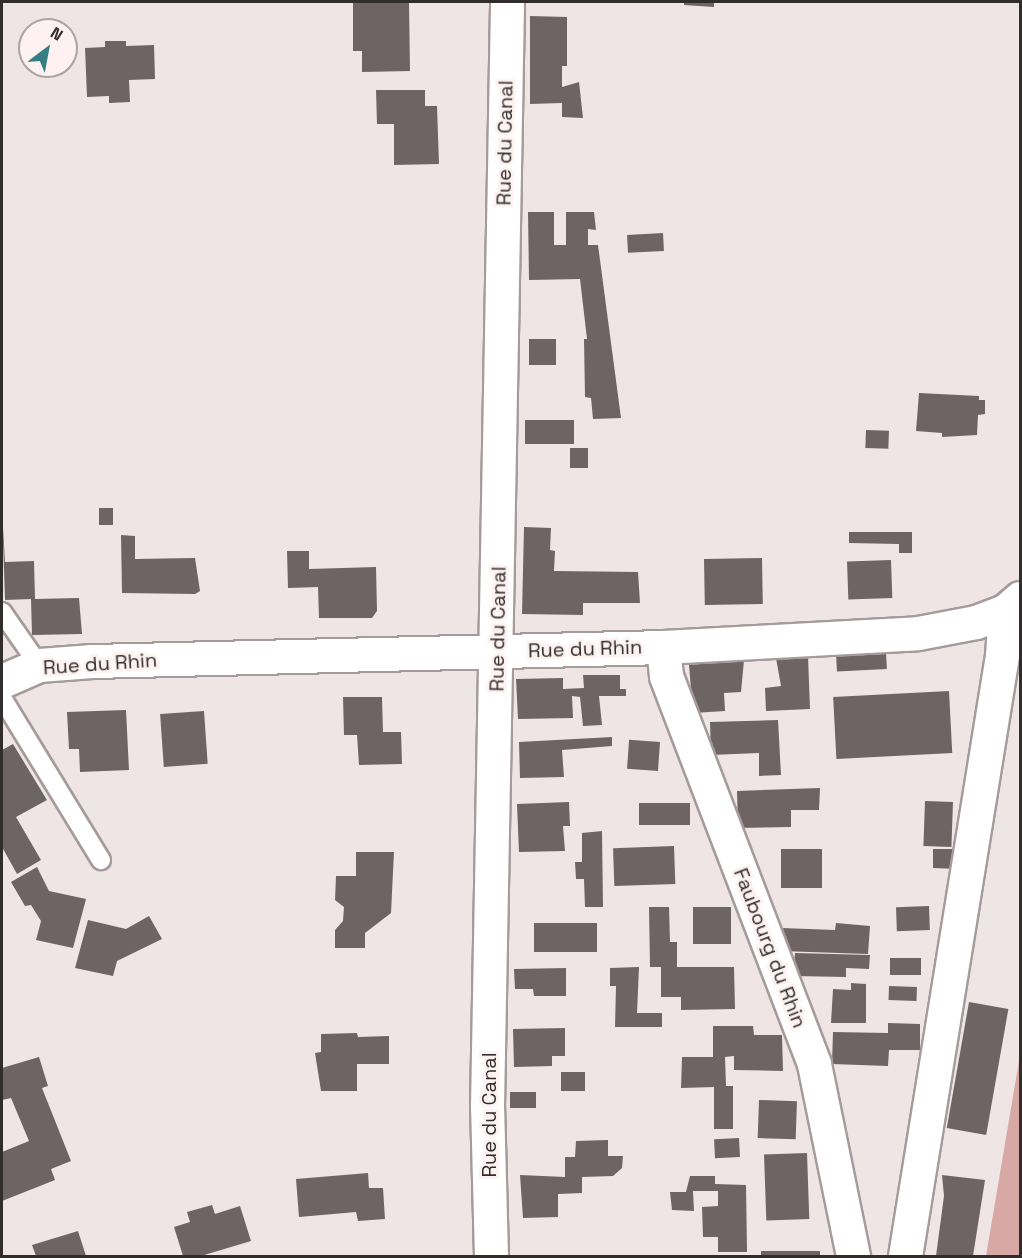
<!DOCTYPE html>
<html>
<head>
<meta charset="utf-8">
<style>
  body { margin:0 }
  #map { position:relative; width:1022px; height:1258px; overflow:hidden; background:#efe5e4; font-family:"Space Grotesk",sans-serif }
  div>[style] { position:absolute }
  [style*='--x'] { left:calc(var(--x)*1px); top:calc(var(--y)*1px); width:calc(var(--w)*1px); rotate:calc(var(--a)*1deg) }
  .green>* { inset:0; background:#d8a8a5 }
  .building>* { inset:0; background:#6e6463; transform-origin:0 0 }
  .roads { filter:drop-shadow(2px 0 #a59b9a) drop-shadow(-2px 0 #a59b9a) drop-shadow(0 2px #a59b9a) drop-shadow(0 -2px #a59b9a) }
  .service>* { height:18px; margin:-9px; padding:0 9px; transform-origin:9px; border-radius:9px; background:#fff }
  .minor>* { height:33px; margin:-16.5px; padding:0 16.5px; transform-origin:16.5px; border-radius:16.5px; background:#fff }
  span { translate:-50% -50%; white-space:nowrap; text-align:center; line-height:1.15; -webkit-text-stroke:6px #fdf2f1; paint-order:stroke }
  .street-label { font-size:20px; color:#312d2c }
  .frame { position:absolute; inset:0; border:3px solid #312d2c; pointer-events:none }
  .north { position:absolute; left:18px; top:18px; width:60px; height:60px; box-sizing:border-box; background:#fdf2f1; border:2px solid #aba3a2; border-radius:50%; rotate:32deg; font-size:16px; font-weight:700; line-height:24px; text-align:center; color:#312d2c }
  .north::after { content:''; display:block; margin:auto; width:21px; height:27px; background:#357e84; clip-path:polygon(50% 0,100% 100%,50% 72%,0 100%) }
</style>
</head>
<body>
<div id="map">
  <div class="green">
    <i style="clip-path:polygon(1020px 1055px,1020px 1256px,986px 1256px)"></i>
  </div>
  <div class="building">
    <i style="clip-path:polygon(353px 2px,409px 2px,410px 71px,362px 72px,362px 51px,353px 51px)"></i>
    <i style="clip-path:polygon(684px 2px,714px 2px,714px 7px,684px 5px)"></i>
    <i style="clip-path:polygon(530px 16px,567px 17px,567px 66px,562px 66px,562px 87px,579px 82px,583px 118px,562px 117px,562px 103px,530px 104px)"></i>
    <i style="clip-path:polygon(105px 41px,126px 41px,126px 46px,154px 45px,155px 79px,129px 80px,130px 102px,109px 103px,109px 96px,87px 97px,85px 48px,105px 47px)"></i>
    <i style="clip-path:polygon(376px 90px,425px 90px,425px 106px,437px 106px,439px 164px,394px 165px,394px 124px,377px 124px)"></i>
    <i style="clip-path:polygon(528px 212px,554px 212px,554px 245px,566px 245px,566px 212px,594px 212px,596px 230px,588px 229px,588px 245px,598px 245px,621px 418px,593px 419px,591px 398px,585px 397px,584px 339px,587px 339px,580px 279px,529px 280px)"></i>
    <i style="left:663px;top:233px;width:18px;height:36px;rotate:87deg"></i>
    <i style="left:529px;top:339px;width:27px;height:26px"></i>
    <i style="clip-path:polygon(919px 393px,979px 396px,979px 400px,985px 400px,985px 414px,978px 415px,977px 435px,942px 437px,942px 433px,916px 431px)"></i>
    <i style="left:525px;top:420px;width:49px;height:24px"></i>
    <i style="left:866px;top:430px;width:23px;height:18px;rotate:2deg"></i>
    <i style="left:588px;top:448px;width:20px;height:18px;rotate:90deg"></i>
    <i style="left:113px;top:508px;width:17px;height:14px;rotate:90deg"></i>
    <i style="clip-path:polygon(2px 510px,5px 562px,34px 561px,35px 599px,79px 598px,82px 634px,32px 635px,31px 599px,5px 600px)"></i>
    <i style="clip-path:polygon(524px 527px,551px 528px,550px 550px,555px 551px,554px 571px,638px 572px,640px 603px,583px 603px,583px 615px,522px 614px)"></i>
    <i style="clip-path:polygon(849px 532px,912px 532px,912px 553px,899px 553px,899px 544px,849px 543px)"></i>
    <i style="clip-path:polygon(121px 535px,135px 536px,135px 559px,195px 558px,200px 591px,195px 594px,122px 593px)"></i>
    <i style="clip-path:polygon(287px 551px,309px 551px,309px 569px,376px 567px,377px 611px,372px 618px,319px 618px,318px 587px,288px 588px)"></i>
    <i style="left:762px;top:558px;width:46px;height:58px;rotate:89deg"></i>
    <i style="left:891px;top:560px;width:38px;height:44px;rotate:88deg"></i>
    <i style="left:886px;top:652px;width:17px;height:50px;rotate:87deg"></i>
    <i style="clip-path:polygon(808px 656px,810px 709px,766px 711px,765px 688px,781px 686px,776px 658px)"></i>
    <i style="clip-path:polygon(744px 660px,741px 692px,724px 693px,725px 711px,693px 713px,689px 665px)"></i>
    <i style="clip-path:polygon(583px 675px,620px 675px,620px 689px,626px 689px,626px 696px,599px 696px,602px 725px,583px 726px,580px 697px,572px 696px,573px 718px,518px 719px,516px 679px,563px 678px,563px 689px,584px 688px)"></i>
    <i style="left:949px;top:691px;width:62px;height:116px;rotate:87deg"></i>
    <i style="clip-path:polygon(343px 697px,382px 697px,383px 732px,401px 732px,402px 764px,359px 765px,357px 735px,344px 735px)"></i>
    <i style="clip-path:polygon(126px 710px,129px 770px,80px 772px,79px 749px,69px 749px,67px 712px)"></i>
    <i style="left:204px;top:711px;width:53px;height:44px;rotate:86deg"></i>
    <i style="clip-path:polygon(778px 720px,781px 775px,759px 776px,759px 753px,711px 755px,710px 722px)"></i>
    <i style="clip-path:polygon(612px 737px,612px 746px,562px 750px,564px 777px,520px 778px,519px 742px)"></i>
    <i style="left:660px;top:742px;width:29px;height:31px;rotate:94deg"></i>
    <i style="clip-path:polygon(13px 744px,47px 800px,16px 817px,41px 860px,17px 874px,2px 847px,2px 750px)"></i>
    <i style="clip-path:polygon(820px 788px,819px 810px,791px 810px,791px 827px,738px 828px,737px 791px)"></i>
    <i style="left:925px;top:801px;width:28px;height:45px;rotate:2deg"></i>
    <i style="clip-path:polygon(569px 802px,570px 826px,563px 826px,565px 851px,519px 852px,517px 804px)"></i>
    <i style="left:639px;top:803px;width:51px;height:22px"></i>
    <i style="clip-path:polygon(602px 831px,603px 907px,585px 907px,584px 879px,576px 879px,575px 862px,582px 862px,582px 833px)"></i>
    <i style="left:674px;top:846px;width:38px;height:61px;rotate:88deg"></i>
    <i style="left:781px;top:849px;width:41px;height:39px"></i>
    <i style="clip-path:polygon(933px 849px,962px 849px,958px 869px,933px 868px)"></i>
    <i style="clip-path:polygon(356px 852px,394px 852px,391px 913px,365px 933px,365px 948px,335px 948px,335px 930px,343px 921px,344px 907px,335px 900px,336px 876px,356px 876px)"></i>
    <i style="clip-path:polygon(37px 867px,49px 891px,86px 899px,73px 948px,36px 940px,41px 921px,31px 905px,25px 906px,11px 882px)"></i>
    <i style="left:929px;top:906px;width:24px;height:33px;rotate:88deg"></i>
    <i style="clip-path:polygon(649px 907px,669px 907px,670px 942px,677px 942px,677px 967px,734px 967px,735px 1009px,681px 1010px,681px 997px,661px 997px,661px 967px,650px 967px)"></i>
    <i style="left:693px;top:907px;width:38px;height:37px"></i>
    <i style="clip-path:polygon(149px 916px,162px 939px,117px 961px,113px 976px,75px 968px,88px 920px,126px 929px)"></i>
    <i style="left:597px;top:923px;width:29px;height:63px;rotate:90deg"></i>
    <i style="clip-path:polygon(836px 923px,870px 926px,868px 954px,781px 951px,782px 928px,835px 930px)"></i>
    <i style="clip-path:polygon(795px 953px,870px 955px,869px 969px,846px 968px,846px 977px,793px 976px)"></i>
    <i style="left:890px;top:958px;width:31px;height:17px"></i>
    <i style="clip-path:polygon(639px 967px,637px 1013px,662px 1013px,662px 1027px,615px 1027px,616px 986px,610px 986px,610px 968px)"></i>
    <i style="clip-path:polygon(566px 968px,566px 996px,534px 996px,533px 989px,515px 989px,514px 969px)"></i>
    <i style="clip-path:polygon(851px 983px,866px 984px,866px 1023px,831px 1023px,833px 989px,851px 990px)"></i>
    <i style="left:889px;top:986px;width:28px;height:14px;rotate:2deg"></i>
    <i style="left:969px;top:1002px;width:40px;height:128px;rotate:10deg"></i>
    <i style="clip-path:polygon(888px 1023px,920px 1024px,920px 1050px,889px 1050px,888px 1066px,832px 1064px,833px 1032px,888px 1033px)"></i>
    <i style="clip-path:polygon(713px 1026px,753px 1026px,754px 1035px,782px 1035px,783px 1071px,734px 1070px,734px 1056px,725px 1057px,726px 1086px,733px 1086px,733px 1129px,714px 1129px,714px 1087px,681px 1088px,682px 1057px,713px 1057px)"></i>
    <i style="clip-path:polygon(565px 1028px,565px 1056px,552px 1056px,552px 1066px,514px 1067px,513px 1029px)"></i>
    <i style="clip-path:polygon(357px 1033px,358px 1037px,389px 1036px,389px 1064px,357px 1064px,357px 1091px,321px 1091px,315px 1053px,321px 1052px,321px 1034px)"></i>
    <i style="clip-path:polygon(39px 1057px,48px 1086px,42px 1088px,71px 1161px,51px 1169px,55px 1180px,2px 1201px,2px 1152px,29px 1141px,11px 1098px,2px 1100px,2px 1068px)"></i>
    <i style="left:561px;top:1072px;width:24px;height:19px"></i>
    <i style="left:536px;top:1092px;width:16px;height:26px;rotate:90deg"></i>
    <i style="left:759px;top:1100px;width:38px;height:38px;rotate:2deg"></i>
    <i style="left:739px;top:1138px;width:19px;height:25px;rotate:87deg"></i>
    <i style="clip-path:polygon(608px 1140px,608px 1156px,623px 1156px,622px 1168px,613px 1176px,582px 1177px,582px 1193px,558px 1194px,558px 1217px,523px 1218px,520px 1175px,565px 1177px,565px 1157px,575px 1157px,576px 1141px)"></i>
    <i style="left:807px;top:1153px;width:66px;height:43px;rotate:88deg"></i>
    <i style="clip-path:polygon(368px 1173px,369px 1188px,383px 1188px,385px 1219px,358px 1221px,356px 1212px,299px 1217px,296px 1179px)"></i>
    <i style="clip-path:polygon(942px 1175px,985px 1180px,973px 1256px,936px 1256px,944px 1196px)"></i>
    <i style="clip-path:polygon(690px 1176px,715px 1176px,715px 1184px,746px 1185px,747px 1252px,718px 1252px,718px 1237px,703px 1237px,702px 1207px,718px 1206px,718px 1191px,693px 1191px,694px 1211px,672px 1210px,670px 1192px,686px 1192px)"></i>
    <i style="clip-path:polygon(212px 1205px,215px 1214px,240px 1206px,251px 1241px,201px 1256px,183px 1256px,174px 1227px,190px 1222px,187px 1212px)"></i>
    <i style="clip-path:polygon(78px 1231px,86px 1256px,36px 1256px,32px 1245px)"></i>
    <i style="left:761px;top:1251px;width:59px;height:5px"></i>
  </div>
  <div class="roads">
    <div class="service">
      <i style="--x:2;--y:612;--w:65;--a:55.1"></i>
      <i style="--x:2;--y:698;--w:190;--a:58.6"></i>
    </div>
    <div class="minor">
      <i style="--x:663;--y:647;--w:29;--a:84"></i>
      <i style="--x:666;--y:676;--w:415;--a:69.1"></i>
      <i style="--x:814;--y:1064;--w:196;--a:78.5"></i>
      <i style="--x:2;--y:681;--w:40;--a:-23.4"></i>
      <i style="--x:39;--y:665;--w:53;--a:-4.3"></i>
      <i style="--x:92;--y:661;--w:571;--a:-1.4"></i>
      <i style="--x:663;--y:647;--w:255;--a:-3.1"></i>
      <i style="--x:918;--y:633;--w:59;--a:-10.7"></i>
      <i style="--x:976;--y:622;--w:31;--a:-21"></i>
      <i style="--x:1005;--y:611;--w:20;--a:-41"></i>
      <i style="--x:491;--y:1256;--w:149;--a:-91.5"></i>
      <i style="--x:487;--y:1107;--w:1105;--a:-88.96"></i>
      <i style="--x:905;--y:1256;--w:609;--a:-80.83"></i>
      <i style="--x:1002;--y:655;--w:44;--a:-86.1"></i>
    </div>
  </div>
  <div class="street-label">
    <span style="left:505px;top:143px;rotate:-89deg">Rue du Canal</span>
    <span style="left:498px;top:629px;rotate:-89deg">Rue du Canal</span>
    <span style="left:585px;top:649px;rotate:-2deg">Rue du Rhin</span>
    <span style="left:100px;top:664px;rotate:-4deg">Rue du Rhin</span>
    <span style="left:770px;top:948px;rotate:69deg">Faubourg du Rhin</span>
    <span style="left:489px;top:1115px;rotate:-90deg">Rue du Canal</span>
  </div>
  <div class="frame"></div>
  <div class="north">N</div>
</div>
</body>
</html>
